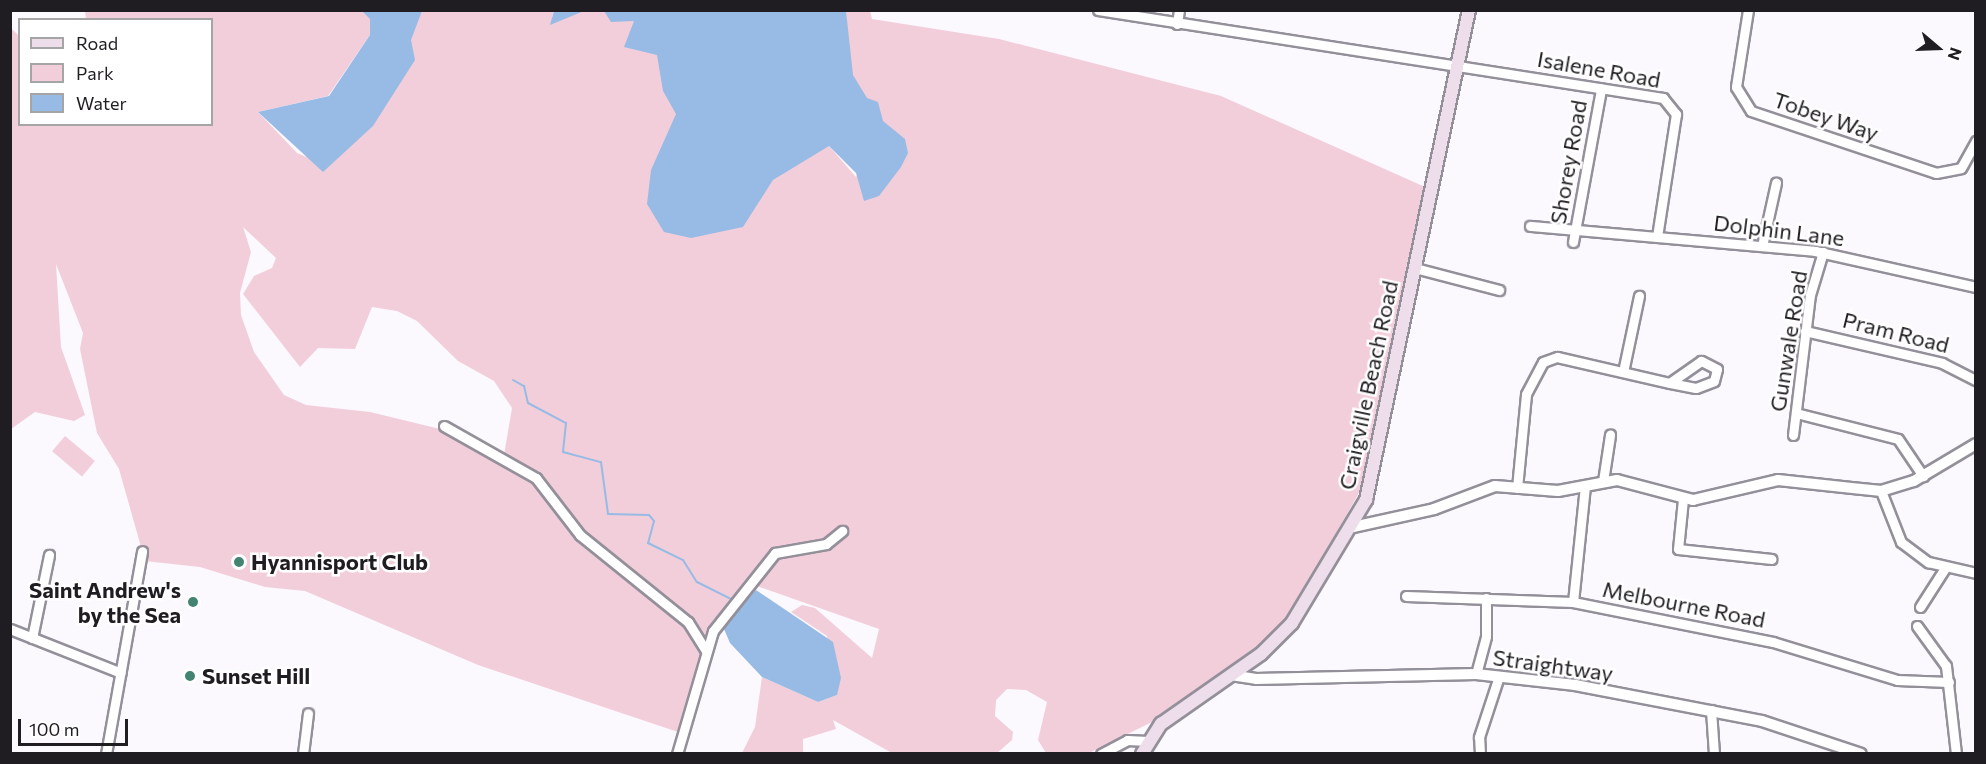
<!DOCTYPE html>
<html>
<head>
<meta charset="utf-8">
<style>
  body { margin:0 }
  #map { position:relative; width:1986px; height:764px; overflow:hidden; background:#fbf8fe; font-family:Commissioner,sans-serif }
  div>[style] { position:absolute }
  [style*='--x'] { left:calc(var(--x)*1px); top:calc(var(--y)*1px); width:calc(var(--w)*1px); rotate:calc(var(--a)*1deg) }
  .green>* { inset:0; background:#f2ceda; transform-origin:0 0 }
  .water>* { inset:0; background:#97bbe4 }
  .stream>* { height:2px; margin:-1px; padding:0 1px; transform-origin:1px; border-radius:1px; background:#97bbe4 }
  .roads { filter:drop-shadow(2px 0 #94909a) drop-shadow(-2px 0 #94909a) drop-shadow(0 2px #94909a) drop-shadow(0 -2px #94909a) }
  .minor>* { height:9px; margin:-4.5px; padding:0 4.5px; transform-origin:4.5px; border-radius:4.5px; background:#fff }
  .tertiary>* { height:10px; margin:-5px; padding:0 5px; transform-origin:5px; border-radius:5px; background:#fff }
  .secondary>* { height:12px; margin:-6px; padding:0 6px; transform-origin:6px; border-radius:6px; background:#eedeec }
  .dots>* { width:16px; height:16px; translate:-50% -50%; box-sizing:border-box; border:3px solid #fff; border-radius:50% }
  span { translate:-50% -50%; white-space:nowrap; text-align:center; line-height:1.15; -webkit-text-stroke:5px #fff; paint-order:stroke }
  .street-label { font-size:22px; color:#1f1d21 }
  .poi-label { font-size:22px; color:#1f1d21; font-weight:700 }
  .left { translate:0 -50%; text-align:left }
  .right { translate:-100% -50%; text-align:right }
  .frame { position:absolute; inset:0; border:12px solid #1f1d21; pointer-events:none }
  .legend { position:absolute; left:18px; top:18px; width:195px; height:108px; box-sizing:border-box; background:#fff; border:2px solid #a5a5a6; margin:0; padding:8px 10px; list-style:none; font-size:18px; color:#1f1d21 }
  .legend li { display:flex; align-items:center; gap:12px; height:30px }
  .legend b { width:30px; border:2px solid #a5a5a6 }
  .north { position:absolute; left:1908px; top:18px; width:60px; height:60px; -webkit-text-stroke:4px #fff; paint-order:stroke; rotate:109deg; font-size:16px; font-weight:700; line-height:24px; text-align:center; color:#1f1d21 }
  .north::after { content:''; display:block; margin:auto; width:21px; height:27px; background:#1f1d21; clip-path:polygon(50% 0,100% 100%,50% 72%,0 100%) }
  .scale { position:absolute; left:18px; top:719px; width:110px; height:27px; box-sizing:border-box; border:3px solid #1f1d21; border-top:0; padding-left:8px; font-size:18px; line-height:21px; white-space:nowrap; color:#1f1d21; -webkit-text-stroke:4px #fff; paint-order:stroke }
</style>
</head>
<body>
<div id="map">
  <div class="green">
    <i style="clip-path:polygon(evenodd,85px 11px,362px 11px,370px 18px,370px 35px,328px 96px,258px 112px,297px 153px,328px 166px,366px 132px,422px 11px,554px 11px,552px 17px,574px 11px,609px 11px,634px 21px,660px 44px,659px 65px,773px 180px,811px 151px,829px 146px,856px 177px,884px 123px,858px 94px,849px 63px,846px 11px,870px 11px,872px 19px,999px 39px,1221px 96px,1425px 187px,1365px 482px,1289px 617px,1258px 649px,1152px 722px,1089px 753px,1046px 753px,1038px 740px,1047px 702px,1026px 690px,1007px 689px,996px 700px,995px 716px,1013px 732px,1012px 740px,997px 753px,892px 753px,833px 720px,836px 729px,803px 739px,803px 753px,742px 753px,755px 727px,762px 677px,818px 702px,837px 695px,827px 636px,791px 612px,802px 605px,815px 608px,872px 658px,879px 629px,754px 585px,717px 629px,699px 663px,678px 732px,478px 665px,305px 591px,265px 587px,200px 567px,145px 561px,119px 469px,97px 433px,80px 349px,83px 333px,56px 264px,61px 347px,85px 415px,74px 421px,35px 412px,11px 429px,11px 28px,19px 36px,20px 124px,212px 124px,212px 20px,86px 19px,85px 11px,243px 227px,276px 258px,272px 268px,254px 276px,243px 294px,300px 367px,318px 348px,355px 349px,372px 307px,397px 311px,417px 321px,458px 361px,494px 381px,512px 408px,504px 455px,473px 437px,370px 412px,306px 405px,284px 395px,254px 352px,241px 315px,240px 293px,251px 252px,243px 227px)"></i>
    <i style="left:65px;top:436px;width:39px;height:20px;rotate:40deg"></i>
  </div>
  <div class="water">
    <i style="clip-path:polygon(362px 11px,422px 11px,411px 40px,415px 60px,373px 126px,323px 172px,258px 112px,329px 96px,370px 35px,370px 19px)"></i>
    <i style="clip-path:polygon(554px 11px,554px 10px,584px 11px,550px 25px)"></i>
    <i style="clip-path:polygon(604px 11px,846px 11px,853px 75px,867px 98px,878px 102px,883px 121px,905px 139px,908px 153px,901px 167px,879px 196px,864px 201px,856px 173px,829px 146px,773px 180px,743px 227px,691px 238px,664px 232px,647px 204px,651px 170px,676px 114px,663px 91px,657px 55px,624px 47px,634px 21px,611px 22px)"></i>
    <i style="clip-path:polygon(756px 590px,833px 642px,841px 678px,837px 695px,818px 702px,762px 677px,730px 643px,724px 629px,730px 615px)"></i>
  </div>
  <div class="stream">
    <i style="--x:513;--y:380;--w:13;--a:29"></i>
    <i style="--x:524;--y:386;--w:17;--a:77"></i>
    <i style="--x:528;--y:403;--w:43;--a:27.8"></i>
    <i style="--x:566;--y:423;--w:29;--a:96"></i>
    <i style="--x:563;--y:452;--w:39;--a:15"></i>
    <i style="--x:601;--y:462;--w:52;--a:82.3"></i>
    <i style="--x:608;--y:514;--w:41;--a:1.4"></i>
    <i style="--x:649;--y:515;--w:8;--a:50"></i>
    <i style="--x:654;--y:521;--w:23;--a:105"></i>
    <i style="--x:648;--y:543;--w:39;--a:26"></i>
    <i style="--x:683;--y:560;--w:26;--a:58"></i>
    <i style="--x:697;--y:582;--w:40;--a:26.6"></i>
  </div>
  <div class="roads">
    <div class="minor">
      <i style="--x:1098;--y:10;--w:572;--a:8.85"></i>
      <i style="--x:1663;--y:98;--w:21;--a:51"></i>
      <i style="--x:1676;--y:114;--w:124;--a:98.8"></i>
      <i style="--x:1748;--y:10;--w:78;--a:98.9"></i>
      <i style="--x:1736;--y:87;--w:28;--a:58"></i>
      <i style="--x:1751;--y:111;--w:195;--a:18.5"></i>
      <i style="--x:1936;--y:173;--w:25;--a:-11"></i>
      <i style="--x:1961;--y:168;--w:31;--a:-61"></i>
      <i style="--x:1177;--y:24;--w:14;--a:-82"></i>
      <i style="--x:1530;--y:226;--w:286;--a:5"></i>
      <i style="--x:1815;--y:251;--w:165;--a:12.6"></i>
      <i style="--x:1573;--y:242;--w:156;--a:-79.6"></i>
      <i style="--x:1762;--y:246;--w:65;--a:-77.5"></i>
      <i style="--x:1415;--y:268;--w:87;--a:14.7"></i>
      <i style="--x:1805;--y:331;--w:141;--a:13.1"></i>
      <i style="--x:1942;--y:363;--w:38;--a:27"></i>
      <i style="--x:1623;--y:372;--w:78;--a:-78.1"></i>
      <i style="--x:1796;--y:413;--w:105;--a:14.3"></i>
      <i style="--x:1898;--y:439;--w:45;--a:56"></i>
      <i style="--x:444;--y:426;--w:106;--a:29.5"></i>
      <i style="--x:536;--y:478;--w:72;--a:52.3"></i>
      <i style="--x:580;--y:535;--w:139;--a:38.9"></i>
      <i style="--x:688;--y:622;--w:34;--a:58"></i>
      <i style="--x:1793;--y:435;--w:141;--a:-83.1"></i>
      <i style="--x:1810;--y:295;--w:45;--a:-73.2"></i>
      <i style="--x:1603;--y:481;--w:47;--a:-81.3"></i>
      <i style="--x:1517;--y:488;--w:94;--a:-84.5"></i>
      <i style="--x:1526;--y:394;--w:36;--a:-62"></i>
      <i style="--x:1543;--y:362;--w:15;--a:-20"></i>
      <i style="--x:1557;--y:357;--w:116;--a:13"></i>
      <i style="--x:1670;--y:383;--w:26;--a:11"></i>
      <i style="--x:1696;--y:388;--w:19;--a:-21"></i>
      <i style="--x:1714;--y:381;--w:12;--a:-76"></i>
      <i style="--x:1717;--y:369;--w:18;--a:-153"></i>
      <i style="--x:1701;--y:361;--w:38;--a:145"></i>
      <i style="--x:1881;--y:491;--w:55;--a:68.6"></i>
      <i style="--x:1901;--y:542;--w:34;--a:37"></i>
      <i style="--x:1928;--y:562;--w:49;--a:12.9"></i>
      <i style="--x:1683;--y:499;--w:50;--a:95.7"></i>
      <i style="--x:1678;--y:549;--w:94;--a:6.1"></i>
      <i style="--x:1406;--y:596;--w:167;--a:2.1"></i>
      <i style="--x:1573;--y:602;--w:204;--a:11.3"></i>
      <i style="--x:1773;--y:642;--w:130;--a:17"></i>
      <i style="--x:1897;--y:680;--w:52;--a:2.2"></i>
      <i style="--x:1573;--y:602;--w:117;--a:-84.1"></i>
      <i style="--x:1920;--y:607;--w:46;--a:-57.3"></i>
      <i style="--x:1917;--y:626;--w:49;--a:54.1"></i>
      <i style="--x:1946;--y:666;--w:89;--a:83.5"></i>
      <i style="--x:10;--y:629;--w:119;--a:21.6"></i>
      <i style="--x:32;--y:638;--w:85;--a:-78.4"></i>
      <i style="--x:1476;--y:674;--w:39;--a:-75"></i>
      <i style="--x:1486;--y:636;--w:38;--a:-90"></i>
      <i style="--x:1711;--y:710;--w:44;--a:86.1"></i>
      <i style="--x:106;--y:754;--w:206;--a:-79.9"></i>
      <i style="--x:303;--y:754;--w:41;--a:-83"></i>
      <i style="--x:677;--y:754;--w:128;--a:-73.7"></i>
      <i style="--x:713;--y:631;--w:100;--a:-51.5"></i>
      <i style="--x:775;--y:553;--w:52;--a:-10"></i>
      <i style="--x:826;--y:544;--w:21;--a:-39"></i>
      <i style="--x:1101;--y:754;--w:30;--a:-28"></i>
      <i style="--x:1127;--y:740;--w:21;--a:3"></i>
      <i style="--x:1480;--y:754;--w:17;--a:-93"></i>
      <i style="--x:1479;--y:737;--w:64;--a:-71.8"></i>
    </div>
    <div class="tertiary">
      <i style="--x:1353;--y:527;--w:83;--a:-12.5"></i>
      <i style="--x:1434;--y:509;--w:65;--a:-20.7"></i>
      <i style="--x:1495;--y:486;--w:63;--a:4.5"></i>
      <i style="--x:1558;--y:491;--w:60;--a:-10.6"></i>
      <i style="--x:1617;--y:480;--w:79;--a:14.7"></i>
      <i style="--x:1693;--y:500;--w:87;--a:-13.2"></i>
      <i style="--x:1778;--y:480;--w:104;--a:6.1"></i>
      <i style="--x:1881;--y:491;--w:34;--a:-17"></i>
      <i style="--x:1914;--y:481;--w:72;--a:-30.8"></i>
      <i style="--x:1231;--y:675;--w:25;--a:9"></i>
      <i style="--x:1256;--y:679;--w:220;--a:-1.3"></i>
      <i style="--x:1476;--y:674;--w:100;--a:6.3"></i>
      <i style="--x:1575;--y:685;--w:190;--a:10.9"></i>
      <i style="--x:1762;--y:721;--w:104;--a:18.4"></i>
    </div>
    <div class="secondary">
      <i style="--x:1142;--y:754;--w:36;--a:-58"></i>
      <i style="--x:1161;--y:724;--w:122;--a:-35"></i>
      <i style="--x:1261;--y:654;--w:44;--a:-45"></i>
      <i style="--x:1292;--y:623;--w:144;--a:-59"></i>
      <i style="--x:1366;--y:500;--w:501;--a:-78.13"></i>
    </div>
  </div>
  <div class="dots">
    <i style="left:239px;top:562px;background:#438371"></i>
    <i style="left:193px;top:602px;background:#438371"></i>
    <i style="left:190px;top:676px;background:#438371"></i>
  </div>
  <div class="street-label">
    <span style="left:1599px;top:69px;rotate:10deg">Isalene Road</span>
    <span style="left:1826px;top:116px;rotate:19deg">Tobey Way</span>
    <span style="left:1568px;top:162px;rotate:-80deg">Shorey Road</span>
    <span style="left:1779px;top:230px;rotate:7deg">Dolphin Lane</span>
    <span style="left:1896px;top:332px;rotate:14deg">Pram Road</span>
    <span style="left:1788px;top:341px;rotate:-81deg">Gunwale Road</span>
    <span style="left:1368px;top:385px;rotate:-78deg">Craigville Beach Road</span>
    <span style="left:1684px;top:604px;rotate:11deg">Melbourne Road</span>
    <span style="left:1553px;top:665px;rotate:8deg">Straightway</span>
  </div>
  <div class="poi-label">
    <span class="left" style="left:251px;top:562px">Hyannisport Club</span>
    <span class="right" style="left:181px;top:602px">Saint Andrew's<br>by the Sea</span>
    <span class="left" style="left:202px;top:676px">Sunset Hill</span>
  </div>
  <div class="frame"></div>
  <ul class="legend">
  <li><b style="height:8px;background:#eedeec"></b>Road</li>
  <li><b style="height:16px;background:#f2ceda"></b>Park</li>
  <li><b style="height:16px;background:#97bbe4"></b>Water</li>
  </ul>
  <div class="north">N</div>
  <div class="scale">100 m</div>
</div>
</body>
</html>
